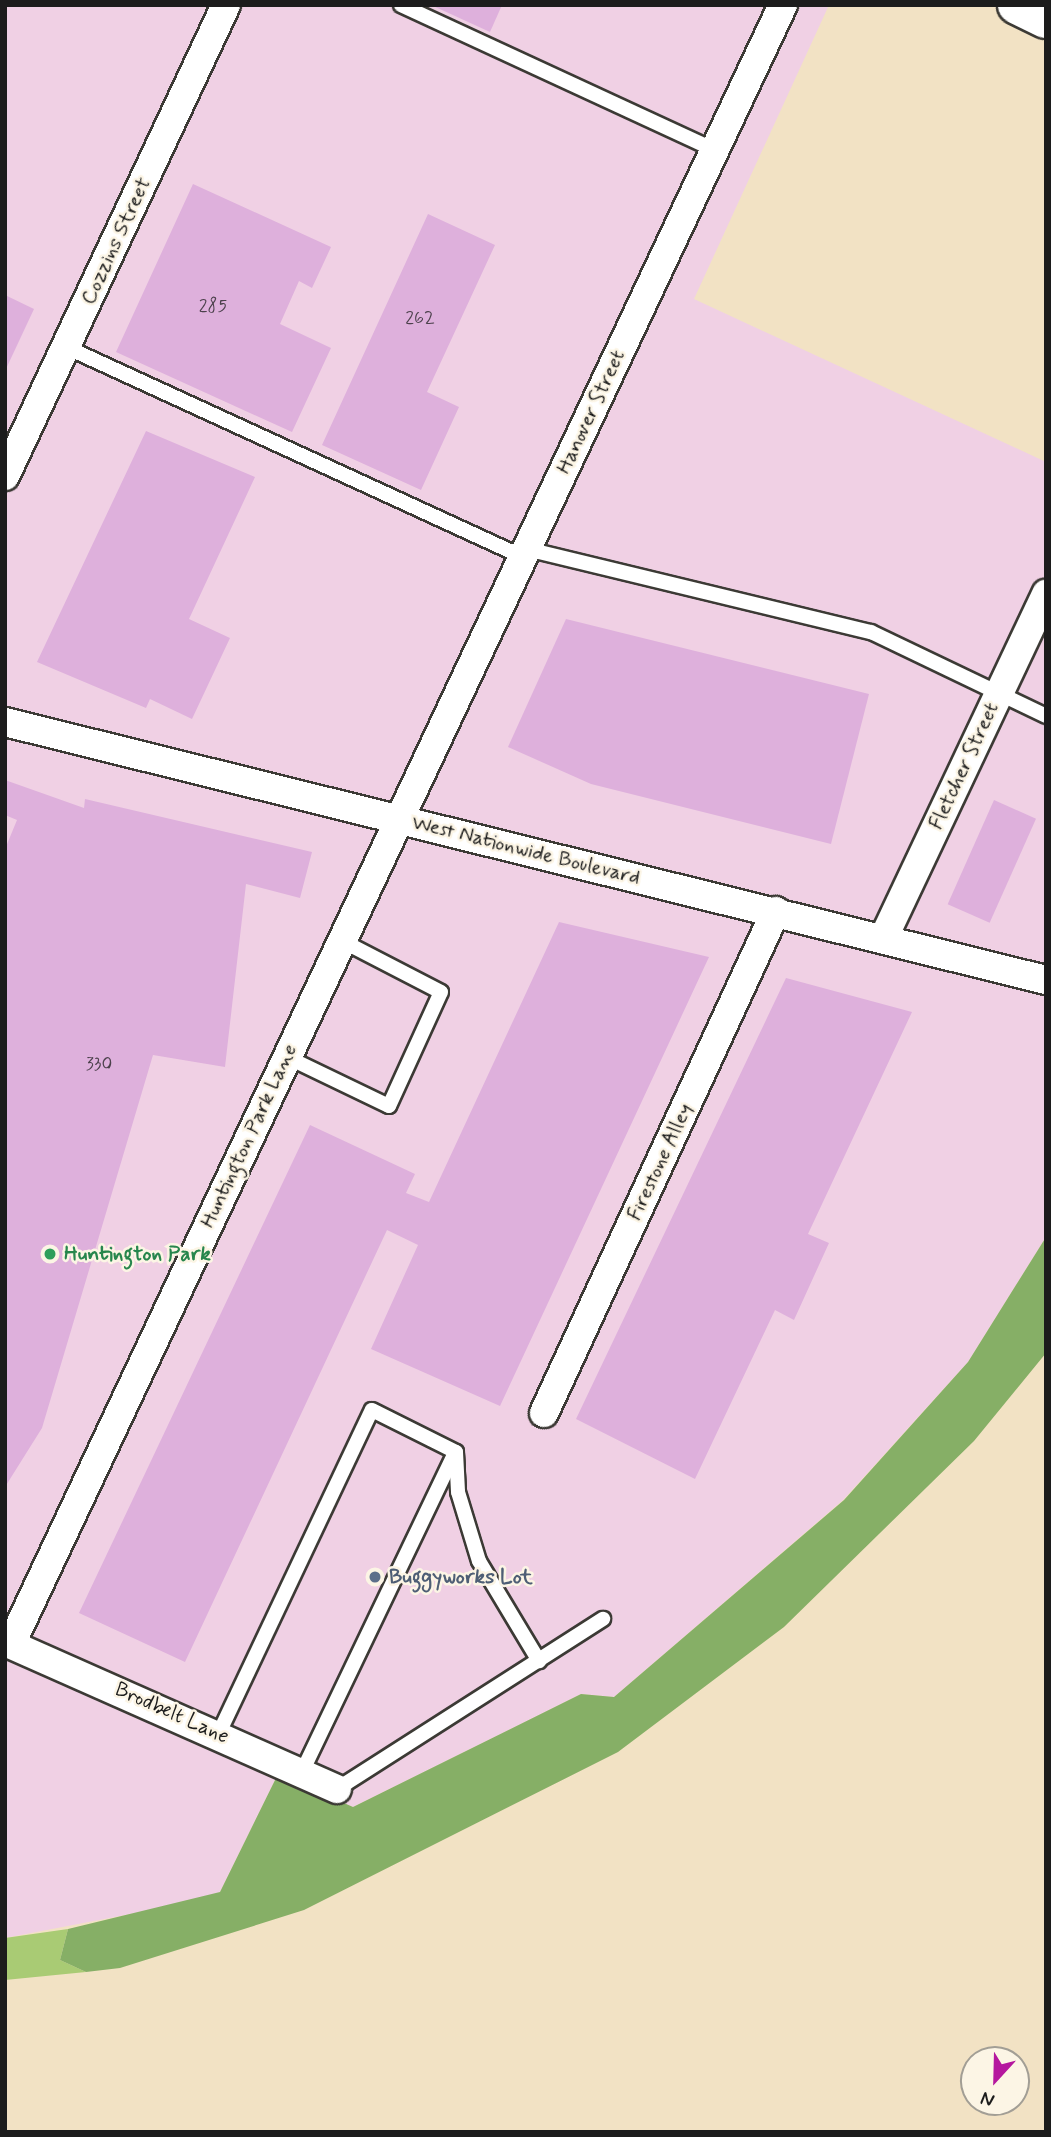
<!DOCTYPE html>
<html>
<head>
<meta charset="utf-8">
<style>
  body { margin:0 }
  #map { position:relative; width:1051px; height:2137px; overflow:hidden; background:#f2e2c4; font-family:Mynerve,sans-serif }
  div>[style] { position:absolute }
  [style*='--x'] { left:calc(var(--x)*1px); top:calc(var(--y)*1px); width:calc(var(--w)*1px); rotate:calc(var(--a)*1deg) }
  .built>* { inset:0; background:#f0d0e4 }
  .green>* { inset:0; background:#a9cb74 }
  .forest>* { inset:0; background:#86af66 }
  .building>* { inset:0; background:#deb0dc; transform-origin:0 0 }
  .roads { filter:drop-shadow(2px 0 #3c3a35) drop-shadow(-2px 0 #3c3a35) drop-shadow(0 2px #3c3a35) drop-shadow(0 -2px #3c3a35) }
  .service>* { height:14px; margin:-7px; padding:0 7px; transform-origin:7px; border-radius:7px; background:#fff }
  .minor>* { height:28px; margin:-14px; padding:0 14px; transform-origin:14px; border-radius:14px; background:#fff }
  .primary>* { height:38px; margin:-19px; padding:0 19px; transform-origin:19px; border-radius:19px; background:#fff }
  .dots>* { width:19px; height:19px; translate:-50% -50%; box-sizing:border-box; border:4px solid #fcf5e5; border-radius:50% }
  span { translate:-50% -50%; white-space:nowrap; text-align:center; line-height:1.15; -webkit-text-stroke:5px #fcf5e5; paint-order:stroke }
  .number-label { font-size:18px; color:#4c414c }
  .number-label span { -webkit-text-stroke-width:0 }
  .street-label { font-size:21px; color:#1c1c1c }
  .leisure-label { font-size:21px; color:#27864d; font-weight:700 }
  .left { translate:0 -50%; text-align:left }
  .service-label { font-size:21px; color:#4e5e75; font-weight:700 }
  .frame { position:absolute; inset:0; border:7px solid #1c1c1c; pointer-events:none }
  .north { position:absolute; left:960px; top:2046px; width:70px; height:70px; box-sizing:border-box; background:#fcf5e5; border:2px solid #a29e95; border-radius:50%; rotate:202deg; font-size:19px; font-weight:700; line-height:28px; text-align:center; color:#1c1c1c }
  .north::after { content:''; display:block; margin:auto; width:24px; height:32px; background:#b5179e; clip-path:polygon(50% 0,100% 100%,50% 72%,0 100%) }
</style>
</head>
<body>
<div id="map">
  <div class="built">
    <i style="clip-path:polygon(5px 5px,829px 5px,694px 299px,1046px 462px,1046px 1237px,968px 1362px,843px 1500px,614px 1697px,581px 1694px,353px 1807px,278px 1774px,220px 1892px,204px 1900px,5px 1938px)"></i>
  </div>
  <div class="green">
    <i style="clip-path:polygon(68px 1929px,60px 1960px,86px 1972px,5px 1980px,5px 1938px)"></i>
  </div>
  <div class="forest">
    <i style="clip-path:polygon(1046px 1237px,1046px 1353px,974px 1441px,784px 1627px,618px 1752px,304px 1910px,120px 1968px,86px 1972px,60px 1960px,68px 1929px,220px 1892px,278px 1774px,353px 1807px,581px 1694px,614px 1697px,844px 1500px,968px 1362px)"></i>
  </div>
  <div class="building">
    <i style="clip-path:polygon(431px 5px,502px 5px,490px 32px)"></i>
    <i style="clip-path:polygon(193px 184px,331px 247px,312px 288px,299px 281px,280px 324px,331px 348px,292px 432px,116px 352px)"></i>
    <i style="clip-path:polygon(428px 214px,495px 245px,427px 392px,459px 407px,421px 490px,322px 445px)"></i>
    <i style="clip-path:polygon(5px 295px,34px 309px,5px 371px)"></i>
    <i style="clip-path:polygon(146px 431px,255px 477px,189px 619px,230px 638px,192px 719px,150px 699px,146px 708px,37px 662px)"></i>
    <i style="clip-path:polygon(566px 619px,869px 694px,831px 844px,591px 784px,508px 747px)"></i>
    <i style="clip-path:polygon(5px 780px,84px 808px,85px 799px,312px 852px,300px 898px,246px 884px,225px 1067px,153px 1055px,42px 1428px,5px 1487px,5px 849px,17px 820px,5px 815px)"></i>
    <i style="left:994px;top:800px;width:46px;height:114px;rotate:24deg"></i>
    <i style="clip-path:polygon(559px 922px,709px 957px,500px 1406px,371px 1349px,418px 1245px,387px 1230px,185px 1662px,79px 1613px,310px 1125px,415px 1174px,406px 1193px,429px 1202px)"></i>
    <i style="clip-path:polygon(786px 978px,912px 1012px,808px 1234px,829px 1243px,794px 1320px,775px 1310px,695px 1479px,576px 1419px)"></i>
  </div>
  <div class="roads">
    <div class="service">
      <i style="--x:401;--y:5;--w:346;--a:24.8"></i>
      <i style="--x:66;--y:347;--w:503;--a:24.68"></i>
      <i style="--x:527;--y:549;--w:354;--a:13.6"></i>
      <i style="--x:871;--y:632;--w:194;--a:25.6"></i>
      <i style="--x:287;--y:1057;--w:113;--a:25.7"></i>
      <i style="--x:389;--y:1106;--w:125;--a:-65.5"></i>
      <i style="--x:441;--y:992;--w:111;--a:-152.7"></i>
      <i style="--x:219;--y:1733;--w:357;--a:-64.7"></i>
      <i style="--x:372;--y:1410;--w:94;--a:26.6"></i>
      <i style="--x:456;--y:1452;--w:40;--a:87.1"></i>
      <i style="--x:458;--y:1492;--w:72;--a:73.1"></i>
      <i style="--x:479;--y:1561;--w:117;--a:59"></i>
      <i style="--x:302;--y:1772;--w:352;--a:-64.4"></i>
      <i style="--x:337;--y:1789;--w:316;--a:-32.6"></i>
    </div>
    <div class="minor">
      <i style="--x:5;--y:476;--w:520;--a:-64.86"></i>
      <i style="--x:5;--y:722;--w:1072;--a:13.92"></i>
      <i style="--x:883;--y:939;--w:382;--a:-64.7"></i>
      <i style="--x:544;--y:1413;--w:553;--a:-65.2"></i>
      <i style="--x:5;--y:1642;--w:363;--a:23.9"></i>
      <i style="--x:11;--y:1644;--w:1812;--a:-64.78"></i>
    </div>
    <div class="primary">
      <i style="--x:1017;--y:5;--w:32;--a:26"></i>
    </div>
  </div>
  <div class="dots">
    <i style="left:50px;top:1254px;background:#2e9e5b"></i>
    <i style="left:375px;top:1577px;background:#5c6f8a"></i>
  </div>
  <div class="number-label">
    <span style="left:213px;top:306px">285</span>
    <span style="left:420px;top:318px">262</span>
    <span style="left:99px;top:1064px">330</span>
  </div>
  <div class="street-label">
    <span style="left:116px;top:241px;rotate:-65deg">Cozzins Street</span>
    <span style="left:591px;top:412px;rotate:-65deg">Hanover Street</span>
    <span style="left:964px;top:766px;rotate:-65deg">Fletcher Street</span>
    <span style="left:526px;top:850px;rotate:14deg">West Nationwide Boulevard</span>
    <span style="left:249px;top:1136px;rotate:-65deg">Huntington Park Lane</span>
    <span style="left:660px;top:1162px;rotate:-65deg">Firestone Alley</span>
    <span style="left:172px;top:1713px;rotate:24deg">Brodbelt Lane</span>
  </div>
  <div class="leisure-label">
    <span class="left" style="left:64px;top:1254px">Huntington Park</span>
  </div>
  <div class="service-label">
    <span class="left" style="left:389px;top:1577px">Buggyworks Lot</span>
  </div>
  <div class="frame"></div>
  <div class="north">N</div>
</div>
</body>
</html>
